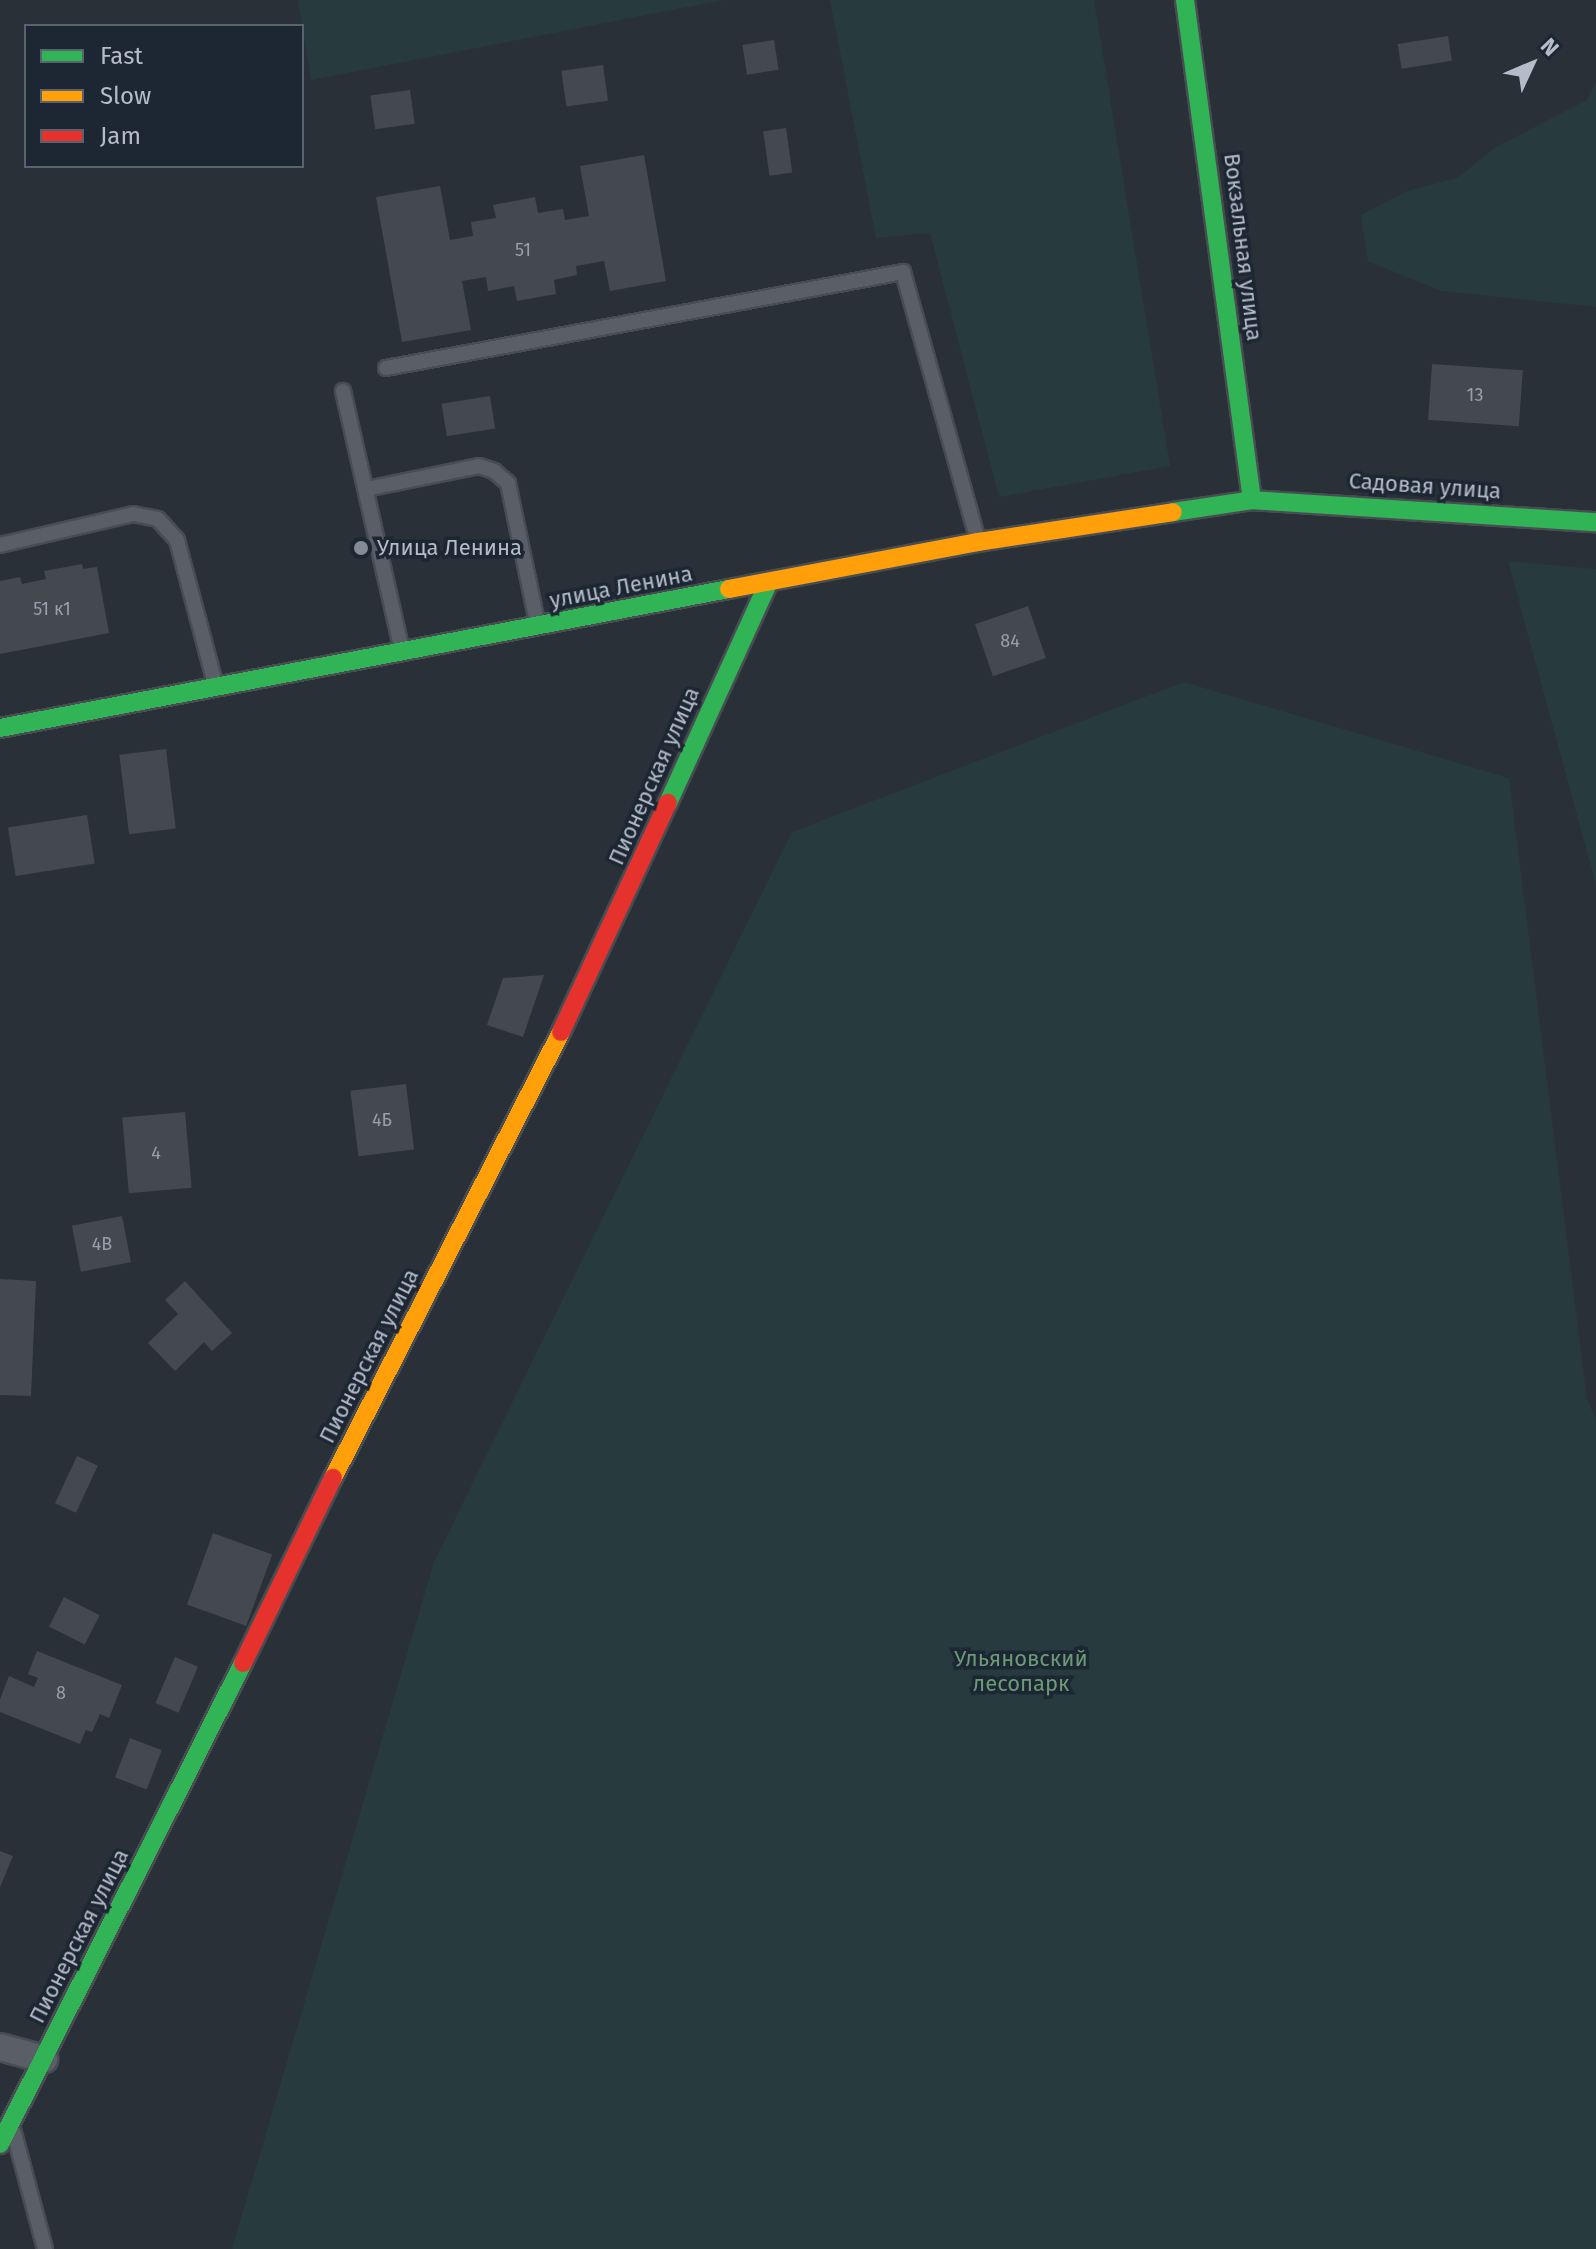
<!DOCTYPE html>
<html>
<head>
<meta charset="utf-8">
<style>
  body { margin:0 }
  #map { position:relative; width:1596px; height:2249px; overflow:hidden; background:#2a3038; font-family:"Fira Sans",sans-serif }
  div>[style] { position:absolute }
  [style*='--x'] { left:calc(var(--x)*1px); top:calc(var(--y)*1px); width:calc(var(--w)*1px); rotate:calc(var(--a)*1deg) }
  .green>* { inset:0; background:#273a3e }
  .building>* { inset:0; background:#444950; transform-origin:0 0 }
  .roads { filter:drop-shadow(2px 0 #484c53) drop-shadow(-2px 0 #484c53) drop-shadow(0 2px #484c53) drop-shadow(0 -2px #484c53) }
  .lane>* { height:14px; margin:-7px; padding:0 7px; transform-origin:7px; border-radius:7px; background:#5a5e66 }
  .street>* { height:26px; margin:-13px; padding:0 13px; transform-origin:13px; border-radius:13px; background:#5a5e66 }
  .fast>* { height:18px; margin:-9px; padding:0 9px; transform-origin:9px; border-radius:9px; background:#30b455 }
  .slow>* { height:18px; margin:-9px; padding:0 9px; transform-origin:9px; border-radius:9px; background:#ff9f0a }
  .jam>* { height:18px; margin:-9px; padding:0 9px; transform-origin:9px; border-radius:9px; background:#e5322d }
  .dots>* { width:22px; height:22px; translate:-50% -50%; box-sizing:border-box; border:4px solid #1d2633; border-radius:50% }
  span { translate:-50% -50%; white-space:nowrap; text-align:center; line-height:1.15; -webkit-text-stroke:7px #1d2633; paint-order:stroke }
  .number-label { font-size:18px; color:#989fab }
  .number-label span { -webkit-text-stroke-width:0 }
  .street-label { font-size:22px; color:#b4bcc9 }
  .poi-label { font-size:22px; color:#b4bcc9 }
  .left { translate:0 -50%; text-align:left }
  .park-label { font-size:22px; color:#6b9a76 }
  .legend { position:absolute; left:24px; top:24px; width:280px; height:144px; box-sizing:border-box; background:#1d2633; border:2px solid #59626f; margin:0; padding:10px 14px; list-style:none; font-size:24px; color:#b4bcc9 }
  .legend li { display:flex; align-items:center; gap:16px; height:40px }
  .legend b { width:40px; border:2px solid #59626f }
  .north { position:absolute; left:1492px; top:24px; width:80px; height:80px; -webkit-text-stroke:6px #1d2633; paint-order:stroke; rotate:46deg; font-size:22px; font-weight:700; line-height:32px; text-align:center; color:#b4bcc9 }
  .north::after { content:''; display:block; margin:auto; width:28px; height:36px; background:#b4bcc9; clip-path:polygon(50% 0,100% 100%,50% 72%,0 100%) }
</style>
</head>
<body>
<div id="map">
  <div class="green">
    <i style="clip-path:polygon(298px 0,724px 0,311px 80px)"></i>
    <i style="clip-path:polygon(830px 0,1094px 0,1170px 466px,999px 497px,930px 233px,876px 238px)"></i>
    <i style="clip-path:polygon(1596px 82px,1596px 307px,1441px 291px,1368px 261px,1361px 215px,1407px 191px,1457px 178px,1496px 147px,1587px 100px)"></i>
    <i style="clip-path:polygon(1508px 561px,1596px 569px,1596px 885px)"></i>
    <i style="clip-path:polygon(1184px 682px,1509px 778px,1587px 1400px,1596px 1419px,1596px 2249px,232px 2249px,434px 1562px,792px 832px)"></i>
  </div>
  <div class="building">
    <i style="left:1448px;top:36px;width:25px;height:51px;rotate:81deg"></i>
    <i style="left:774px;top:40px;width:30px;height:32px;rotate:81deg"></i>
    <i style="left:603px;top:65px;width:36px;height:42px;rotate:82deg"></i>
    <i style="left:410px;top:90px;width:34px;height:40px;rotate:82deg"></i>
    <i style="left:786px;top:128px;width:45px;height:23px;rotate:82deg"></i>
    <i style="clip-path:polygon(644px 155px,666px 281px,610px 291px,604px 261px,576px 266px,577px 275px,554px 280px,556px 294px,517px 301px,514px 286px,488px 291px,486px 277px,462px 281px,471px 330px,402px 342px,376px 197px,440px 186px,450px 240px,473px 236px,471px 222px,496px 218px,493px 205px,535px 197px,538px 213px,563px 209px,565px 220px,589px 216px,580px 166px)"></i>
    <i style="left:1432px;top:364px;width:91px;height:56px;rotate:4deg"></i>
    <i style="left:490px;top:396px;width:33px;height:49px;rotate:81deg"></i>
    <i style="clip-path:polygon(82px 564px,83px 569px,97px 567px,109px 633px,0 654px,0 581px,20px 577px,22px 584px,46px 579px,44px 571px)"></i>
    <i style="left:1028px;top:606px;width:55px;height:56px;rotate:71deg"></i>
    <i style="left:166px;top:749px;width:80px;height:47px;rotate:83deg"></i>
    <i style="left:87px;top:815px;width:49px;height:80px;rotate:81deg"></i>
    <i style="clip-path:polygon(544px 975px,523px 1037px,487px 1025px,503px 978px)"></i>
    <i style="left:406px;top:1084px;width:66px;height:56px;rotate:83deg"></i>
    <i style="left:185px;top:1112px;width:76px;height:63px;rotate:85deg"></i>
    <i style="left:122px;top:1216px;width:47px;height:51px;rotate:79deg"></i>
    <i style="clip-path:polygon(0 1279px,36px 1281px,31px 1396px,0 1395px)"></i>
    <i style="clip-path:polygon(185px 1281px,232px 1333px,212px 1351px,204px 1342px,175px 1371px,148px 1343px,178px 1314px,165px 1300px)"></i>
    <i style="left:77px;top:1456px;width:23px;height:52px;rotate:25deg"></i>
    <i style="left:213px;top:1533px;width:63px;height:76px;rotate:20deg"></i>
    <i style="left:64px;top:1597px;width:40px;height:33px;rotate:27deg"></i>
    <i style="clip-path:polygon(37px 1651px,122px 1685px,109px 1718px,100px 1714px,92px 1732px,86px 1730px,80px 1744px,0 1712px,0 1699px,9px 1676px,34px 1687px,38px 1678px,28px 1674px)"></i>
    <i style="left:175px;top:1657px;width:25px;height:50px;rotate:23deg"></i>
    <i style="left:130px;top:1738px;width:34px;height:42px;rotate:21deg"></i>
    <i style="clip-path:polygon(0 1851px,13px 1856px,0 1887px)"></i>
  </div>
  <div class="roads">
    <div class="lane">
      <i style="--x:386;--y:368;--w:526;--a:-10.52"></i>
      <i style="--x:903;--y:272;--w:279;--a:74.4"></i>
      <i style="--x:343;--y:391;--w:267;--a:77.2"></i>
      <i style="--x:366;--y:489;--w:115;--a:-11.5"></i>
      <i style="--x:479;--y:466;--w:16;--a:18"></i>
      <i style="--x:494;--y:471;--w:18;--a:41"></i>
      <i style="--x:508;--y:483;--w:146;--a:78.2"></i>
      <i style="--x:0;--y:545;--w:137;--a:-13.1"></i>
      <i style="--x:133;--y:514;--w:25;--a:11"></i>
      <i style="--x:158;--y:519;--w:28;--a:48"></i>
      <i style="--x:177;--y:540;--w:152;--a:75.1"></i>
      <i style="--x:14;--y:2133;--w:120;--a:75"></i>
    </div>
    <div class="street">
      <i style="--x:0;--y:2047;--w:46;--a:15.3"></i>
    </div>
    <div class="fast">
      <i style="--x:1185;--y:0;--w:504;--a:82.37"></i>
      <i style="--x:1173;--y:512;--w:80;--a:-8.6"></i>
      <i style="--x:1252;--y:500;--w:345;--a:3.7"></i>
      <i style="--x:0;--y:728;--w:742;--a:-10.8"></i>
      <i style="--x:668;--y:803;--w:241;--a:-65.5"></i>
      <i style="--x:0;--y:2144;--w:539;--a:-63.2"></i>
    </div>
    <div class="slow">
      <i style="--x:729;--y:589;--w:253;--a:-10.7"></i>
      <i style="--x:978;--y:542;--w:197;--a:-8.7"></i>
      <i style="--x:333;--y:1478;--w:501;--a:-62.92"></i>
    </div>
    <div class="jam">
      <i style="--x:561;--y:1032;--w:253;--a:-65"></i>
      <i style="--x:243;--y:1663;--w:206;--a:-64.1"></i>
    </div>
  </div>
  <div class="dots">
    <i style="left:361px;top:548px;background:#848b96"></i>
  </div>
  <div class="number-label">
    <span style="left:523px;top:250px">51</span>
    <span style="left:1475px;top:395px">13</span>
    <span style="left:52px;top:609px">51 к1</span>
    <span style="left:1010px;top:641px">84</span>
    <span style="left:382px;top:1120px">4Б</span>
    <span style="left:156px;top:1153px">4</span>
    <span style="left:102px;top:1244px">4В</span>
    <span style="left:61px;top:1693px">8</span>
  </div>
  <div class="street-label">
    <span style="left:1243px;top:247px;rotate:83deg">Вокзальная улица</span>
    <span style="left:1425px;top:486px;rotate:4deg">Садовая улица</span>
    <span style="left:621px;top:587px;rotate:-11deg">улица Ленина</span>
    <span style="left:654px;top:776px;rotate:-66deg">Пионерская улица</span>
    <span style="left:369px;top:1356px;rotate:-63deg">Пионерская улица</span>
    <span style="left:79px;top:1936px;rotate:-63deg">Пионерская улица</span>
  </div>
  <div class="poi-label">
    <span class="left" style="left:377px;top:548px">Улица Ленина</span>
  </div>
  <div class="park-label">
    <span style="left:1021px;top:1671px">Ульяновский<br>лесопарк</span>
  </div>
  <ul class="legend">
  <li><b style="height:10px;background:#30b455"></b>Fast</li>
  <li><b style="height:10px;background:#ff9f0a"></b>Slow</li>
  <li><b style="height:10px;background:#e5322d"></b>Jam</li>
  </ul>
  <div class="north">N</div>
</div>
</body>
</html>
